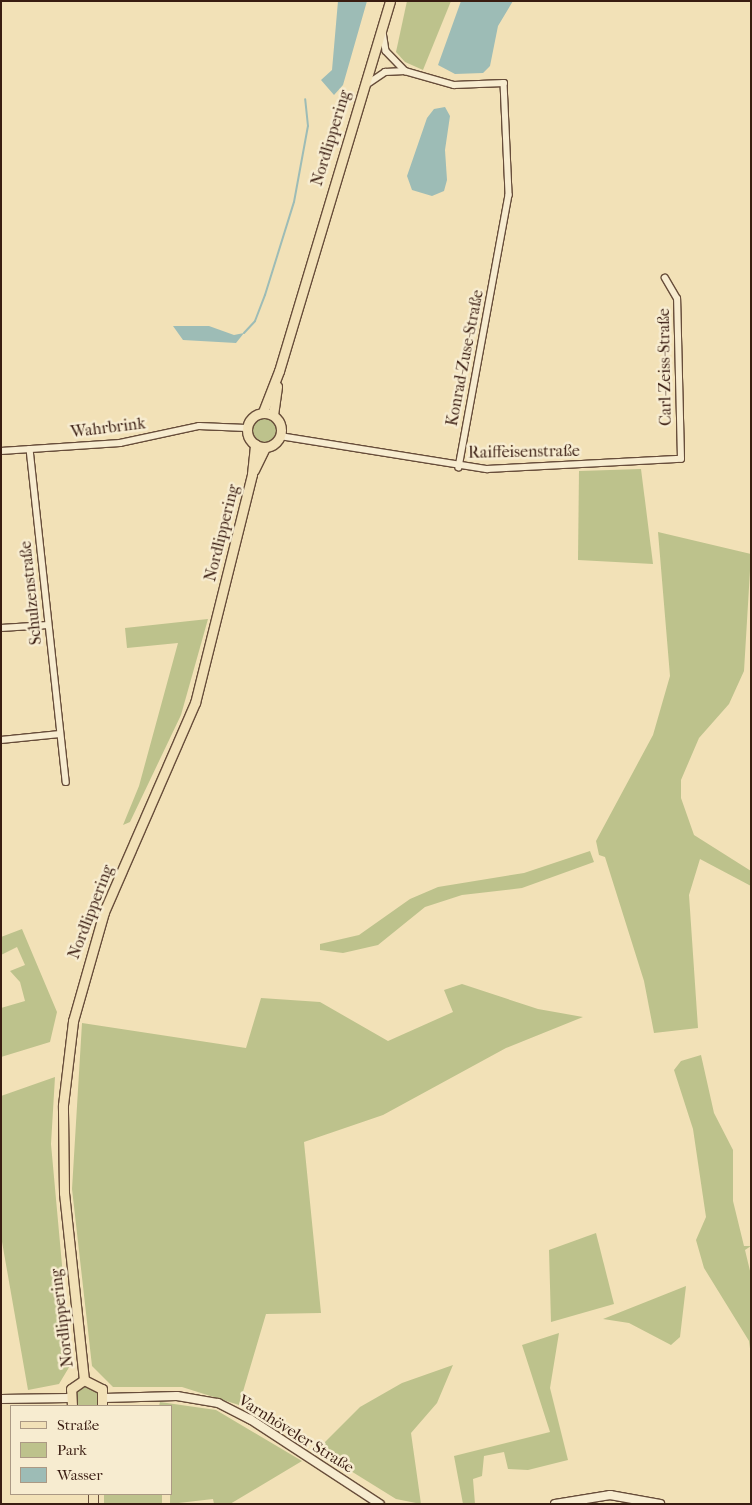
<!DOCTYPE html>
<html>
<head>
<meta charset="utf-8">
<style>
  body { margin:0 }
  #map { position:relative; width:752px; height:1505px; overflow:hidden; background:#f2e1b7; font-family:"IM FELL French Canon",serif }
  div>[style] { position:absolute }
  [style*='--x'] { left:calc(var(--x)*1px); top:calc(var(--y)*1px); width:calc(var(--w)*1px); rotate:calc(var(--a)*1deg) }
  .green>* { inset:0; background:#bdc28c; transform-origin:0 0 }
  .round { border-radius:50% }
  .water>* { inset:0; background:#9dbcb6 }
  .stream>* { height:2px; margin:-1px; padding:0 1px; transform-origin:1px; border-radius:1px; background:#9dbcb6 }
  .roads { filter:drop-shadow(1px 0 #674d3a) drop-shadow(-1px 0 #674d3a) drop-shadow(0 1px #674d3a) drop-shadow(0 -1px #674d3a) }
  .minor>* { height:5.5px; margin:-2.75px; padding:0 2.75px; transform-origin:2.75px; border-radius:2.75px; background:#f7ecd0 }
  .tertiary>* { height:8px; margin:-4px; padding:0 4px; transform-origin:4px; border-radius:4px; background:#f7ecd0 }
  .primary>* { height:9px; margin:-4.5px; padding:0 4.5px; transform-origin:4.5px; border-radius:4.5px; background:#f2e1b7 }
  .primary>.ring { margin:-4.5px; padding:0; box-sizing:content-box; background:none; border:9px solid #f2e1b7; border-radius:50% }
  span { translate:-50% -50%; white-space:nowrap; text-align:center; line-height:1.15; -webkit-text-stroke:5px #f7ecd0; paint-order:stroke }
  .street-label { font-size:16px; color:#391c11 }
  .frame { position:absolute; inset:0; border:2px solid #391c11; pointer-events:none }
  .legend { position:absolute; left:10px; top:1405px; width:162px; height:90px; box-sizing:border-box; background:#f7ecd0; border:1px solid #ab9984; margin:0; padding:6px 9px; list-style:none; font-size:15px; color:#391c11 }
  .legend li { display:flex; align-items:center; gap:10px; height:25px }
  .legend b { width:25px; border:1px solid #ab9984 }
</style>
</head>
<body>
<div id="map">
  <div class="green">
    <i style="clip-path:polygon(407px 1px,451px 1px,423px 70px,405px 62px,396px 52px)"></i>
    <i class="round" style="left:250px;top:415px;width:28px;height:28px"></i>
    <i style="clip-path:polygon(641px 469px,653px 564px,578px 560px,579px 471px)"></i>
    <i style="clip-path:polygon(658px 532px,751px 554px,744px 671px,729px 704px,699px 738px,681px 780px,681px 798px,694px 835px,751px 871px,751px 886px,700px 859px,689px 895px,698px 1028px,654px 1033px,644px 981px,605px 857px,599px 855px,596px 841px,653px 735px,670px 676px)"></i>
    <i style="clip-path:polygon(208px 619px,181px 715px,130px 822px,123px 825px,139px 786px,178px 643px,127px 648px,125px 628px)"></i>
    <i style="clip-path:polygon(590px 851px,594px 862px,522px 888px,462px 895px,425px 907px,378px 945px,343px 953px,320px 950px,320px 944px,359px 935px,410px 899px,438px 887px,524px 873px)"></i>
    <i style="clip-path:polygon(22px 929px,57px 1012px,50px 1042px,1px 1057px,1px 1008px,25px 1001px,20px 982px,10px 971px,25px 965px,17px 947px,1px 955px,1px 937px)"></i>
    <i style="clip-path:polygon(462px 984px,538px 1009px,583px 1017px,506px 1048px,383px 1115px,304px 1142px,321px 1313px,266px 1314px,239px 1405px,182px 1387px,113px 1387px,92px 1366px,72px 1189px,82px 1023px,246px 1048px,261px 998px,320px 1002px,388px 1041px,453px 1012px,444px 990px)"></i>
    <i style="clip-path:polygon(701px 1055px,714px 1113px,733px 1150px,733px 1201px,744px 1246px,751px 1246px,745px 1250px,751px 1275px,751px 1356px,749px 1341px,704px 1268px,696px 1240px,706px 1217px,693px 1129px,674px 1070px,681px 1061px)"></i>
    <i style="clip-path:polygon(55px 1077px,51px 1144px,71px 1364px,59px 1384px,28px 1390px,1px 1236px,1px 1096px)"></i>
    <i style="clip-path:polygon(596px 1233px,614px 1304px,551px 1322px,549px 1250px)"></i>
    <i style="clip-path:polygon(686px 1286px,680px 1337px,671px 1345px,629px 1323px,603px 1319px)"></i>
    <i style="clip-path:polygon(559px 1333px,550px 1388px,568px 1460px,528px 1470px,508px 1469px,504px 1452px,484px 1456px,482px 1476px,473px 1479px,475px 1504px,463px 1504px,454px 1456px,550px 1432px,522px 1345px)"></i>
    <i style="clip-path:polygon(453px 1365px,437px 1403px,411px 1433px,421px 1504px,396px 1499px,317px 1450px,360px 1407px,402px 1383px)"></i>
    <i style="clip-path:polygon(83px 1384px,99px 1391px,97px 1406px,76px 1406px,73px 1393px)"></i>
    <i style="clip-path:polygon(160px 1402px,216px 1410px,302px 1461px,230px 1504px,214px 1504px,213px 1499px,170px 1504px,171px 1406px,159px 1406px)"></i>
    <i style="left:104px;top:1494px;width:58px;height:10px"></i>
  </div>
  <div class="water">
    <i style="clip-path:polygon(338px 1px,367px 1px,343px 85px,334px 95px,321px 80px,332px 70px)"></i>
    <i style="clip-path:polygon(461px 1px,513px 1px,498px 26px,490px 66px,483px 73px,455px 74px,438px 65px)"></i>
    <i style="clip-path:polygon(445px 107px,450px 116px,445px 150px,447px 180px,444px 191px,432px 196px,412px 190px,407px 176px,427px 118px,434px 109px)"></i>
    <i style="clip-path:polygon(173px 326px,209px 326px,234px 335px,244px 333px,236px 343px,183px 340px)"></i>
  </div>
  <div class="stream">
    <i style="--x:244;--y:333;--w:16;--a:-47"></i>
    <i style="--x:255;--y:321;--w:28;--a:-69"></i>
    <i style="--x:265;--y:295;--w:97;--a:-72.7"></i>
    <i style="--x:294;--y:202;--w:77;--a:-79.6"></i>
    <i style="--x:308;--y:126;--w:27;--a:-96"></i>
  </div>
  <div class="roads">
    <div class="minor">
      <i style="--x:383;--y:32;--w:19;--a:81"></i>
      <i style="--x:386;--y:51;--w:28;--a:46"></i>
      <i style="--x:366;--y:85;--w:23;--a:-34"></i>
      <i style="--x:385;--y:72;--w:20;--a:-3"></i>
      <i style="--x:405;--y:71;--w:51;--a:15.9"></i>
      <i style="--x:454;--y:85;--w:50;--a:-2.3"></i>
      <i style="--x:504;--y:83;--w:112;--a:87.4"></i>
      <i style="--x:509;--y:195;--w:277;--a:100.4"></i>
      <i style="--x:280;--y:436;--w:210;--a:9.1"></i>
      <i style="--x:487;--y:469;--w:194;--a:-3"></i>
      <i style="--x:681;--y:459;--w:160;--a:-91.4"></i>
      <i style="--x:677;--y:299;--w:24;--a:-120"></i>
      <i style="--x:30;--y:449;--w:335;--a:83.8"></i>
      <i style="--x:1;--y:451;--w:119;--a:-3.8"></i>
      <i style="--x:120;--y:443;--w:81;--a:-12.1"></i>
      <i style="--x:199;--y:426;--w:47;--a:2.4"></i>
      <i style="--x:1;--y:628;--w:47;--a:-3.7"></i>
      <i style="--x:1;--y:740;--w:59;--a:-5.8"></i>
    </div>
    <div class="tertiary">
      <i style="--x:104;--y:1398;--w:73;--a:-1.6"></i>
      <i style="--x:177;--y:1396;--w:42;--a:9.7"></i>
      <i style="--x:218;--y:1403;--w:36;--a:27"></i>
      <i style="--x:250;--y:1419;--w:155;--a:33.2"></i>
      <i style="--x:1;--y:1399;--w:68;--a:-0.8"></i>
      <i style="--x:555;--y:1504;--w:56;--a:-9.3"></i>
      <i style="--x:610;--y:1495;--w:51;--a:10.2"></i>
    </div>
    <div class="primary">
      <i style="--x:263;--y:412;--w:44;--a:-68.7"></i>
      <i style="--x:279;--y:371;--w:386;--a:-73.3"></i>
      <i class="ring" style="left:247px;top:413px;width:25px;height:25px"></i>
      <i style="--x:273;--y:415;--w:29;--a:-82"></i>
      <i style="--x:254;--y:470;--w:25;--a:-64"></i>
      <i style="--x:84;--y:1380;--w:188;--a:-96.1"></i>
      <i style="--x:64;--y:1193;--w:88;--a:-90.7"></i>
      <i style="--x:63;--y:1105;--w:85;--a:-83.2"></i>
      <i style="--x:73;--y:1021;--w:113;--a:-74.1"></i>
      <i style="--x:104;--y:912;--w:228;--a:-66.5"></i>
      <i style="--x:195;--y:703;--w:236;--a:-76"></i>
      <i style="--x:252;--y:474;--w:30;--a:-84"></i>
      <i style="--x:72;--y:1406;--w:17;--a:-93"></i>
      <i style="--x:71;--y:1389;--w:16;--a:-35"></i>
      <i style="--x:84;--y:1380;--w:20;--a:27"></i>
      <i style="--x:102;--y:1389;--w:17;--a:90"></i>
      <i style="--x:93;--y:1494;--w:10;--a:90"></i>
    </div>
  </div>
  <div class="street-label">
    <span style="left:331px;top:138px;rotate:-73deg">Nordlippering</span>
    <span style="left:465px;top:358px;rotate:-79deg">Konrad-Zuse-Straße</span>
    <span style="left:665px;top:367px;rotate:-91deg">Carl-Zeiss-Straße</span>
    <span style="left:108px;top:428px;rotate:-7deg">Wahrbrink</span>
    <span style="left:524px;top:452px;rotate:-1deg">Raiffeisenstraße</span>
    <span style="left:222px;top:533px;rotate:-76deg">Nordlippering</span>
    <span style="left:31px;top:593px;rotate:-96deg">Schulzenstraße</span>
    <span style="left:91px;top:912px;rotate:-69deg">Nordlippering</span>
    <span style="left:62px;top:1318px;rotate:-97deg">Nordlippering</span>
    <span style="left:296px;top:1434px;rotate:32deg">Varnhöveler Straße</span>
  </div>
  <div class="frame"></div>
  <ul class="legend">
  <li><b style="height:6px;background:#f2e1b7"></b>Straße</li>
  <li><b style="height:14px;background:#bdc28c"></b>Park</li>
  <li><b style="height:14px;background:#9dbcb6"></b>Wasser</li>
  </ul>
</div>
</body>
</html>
